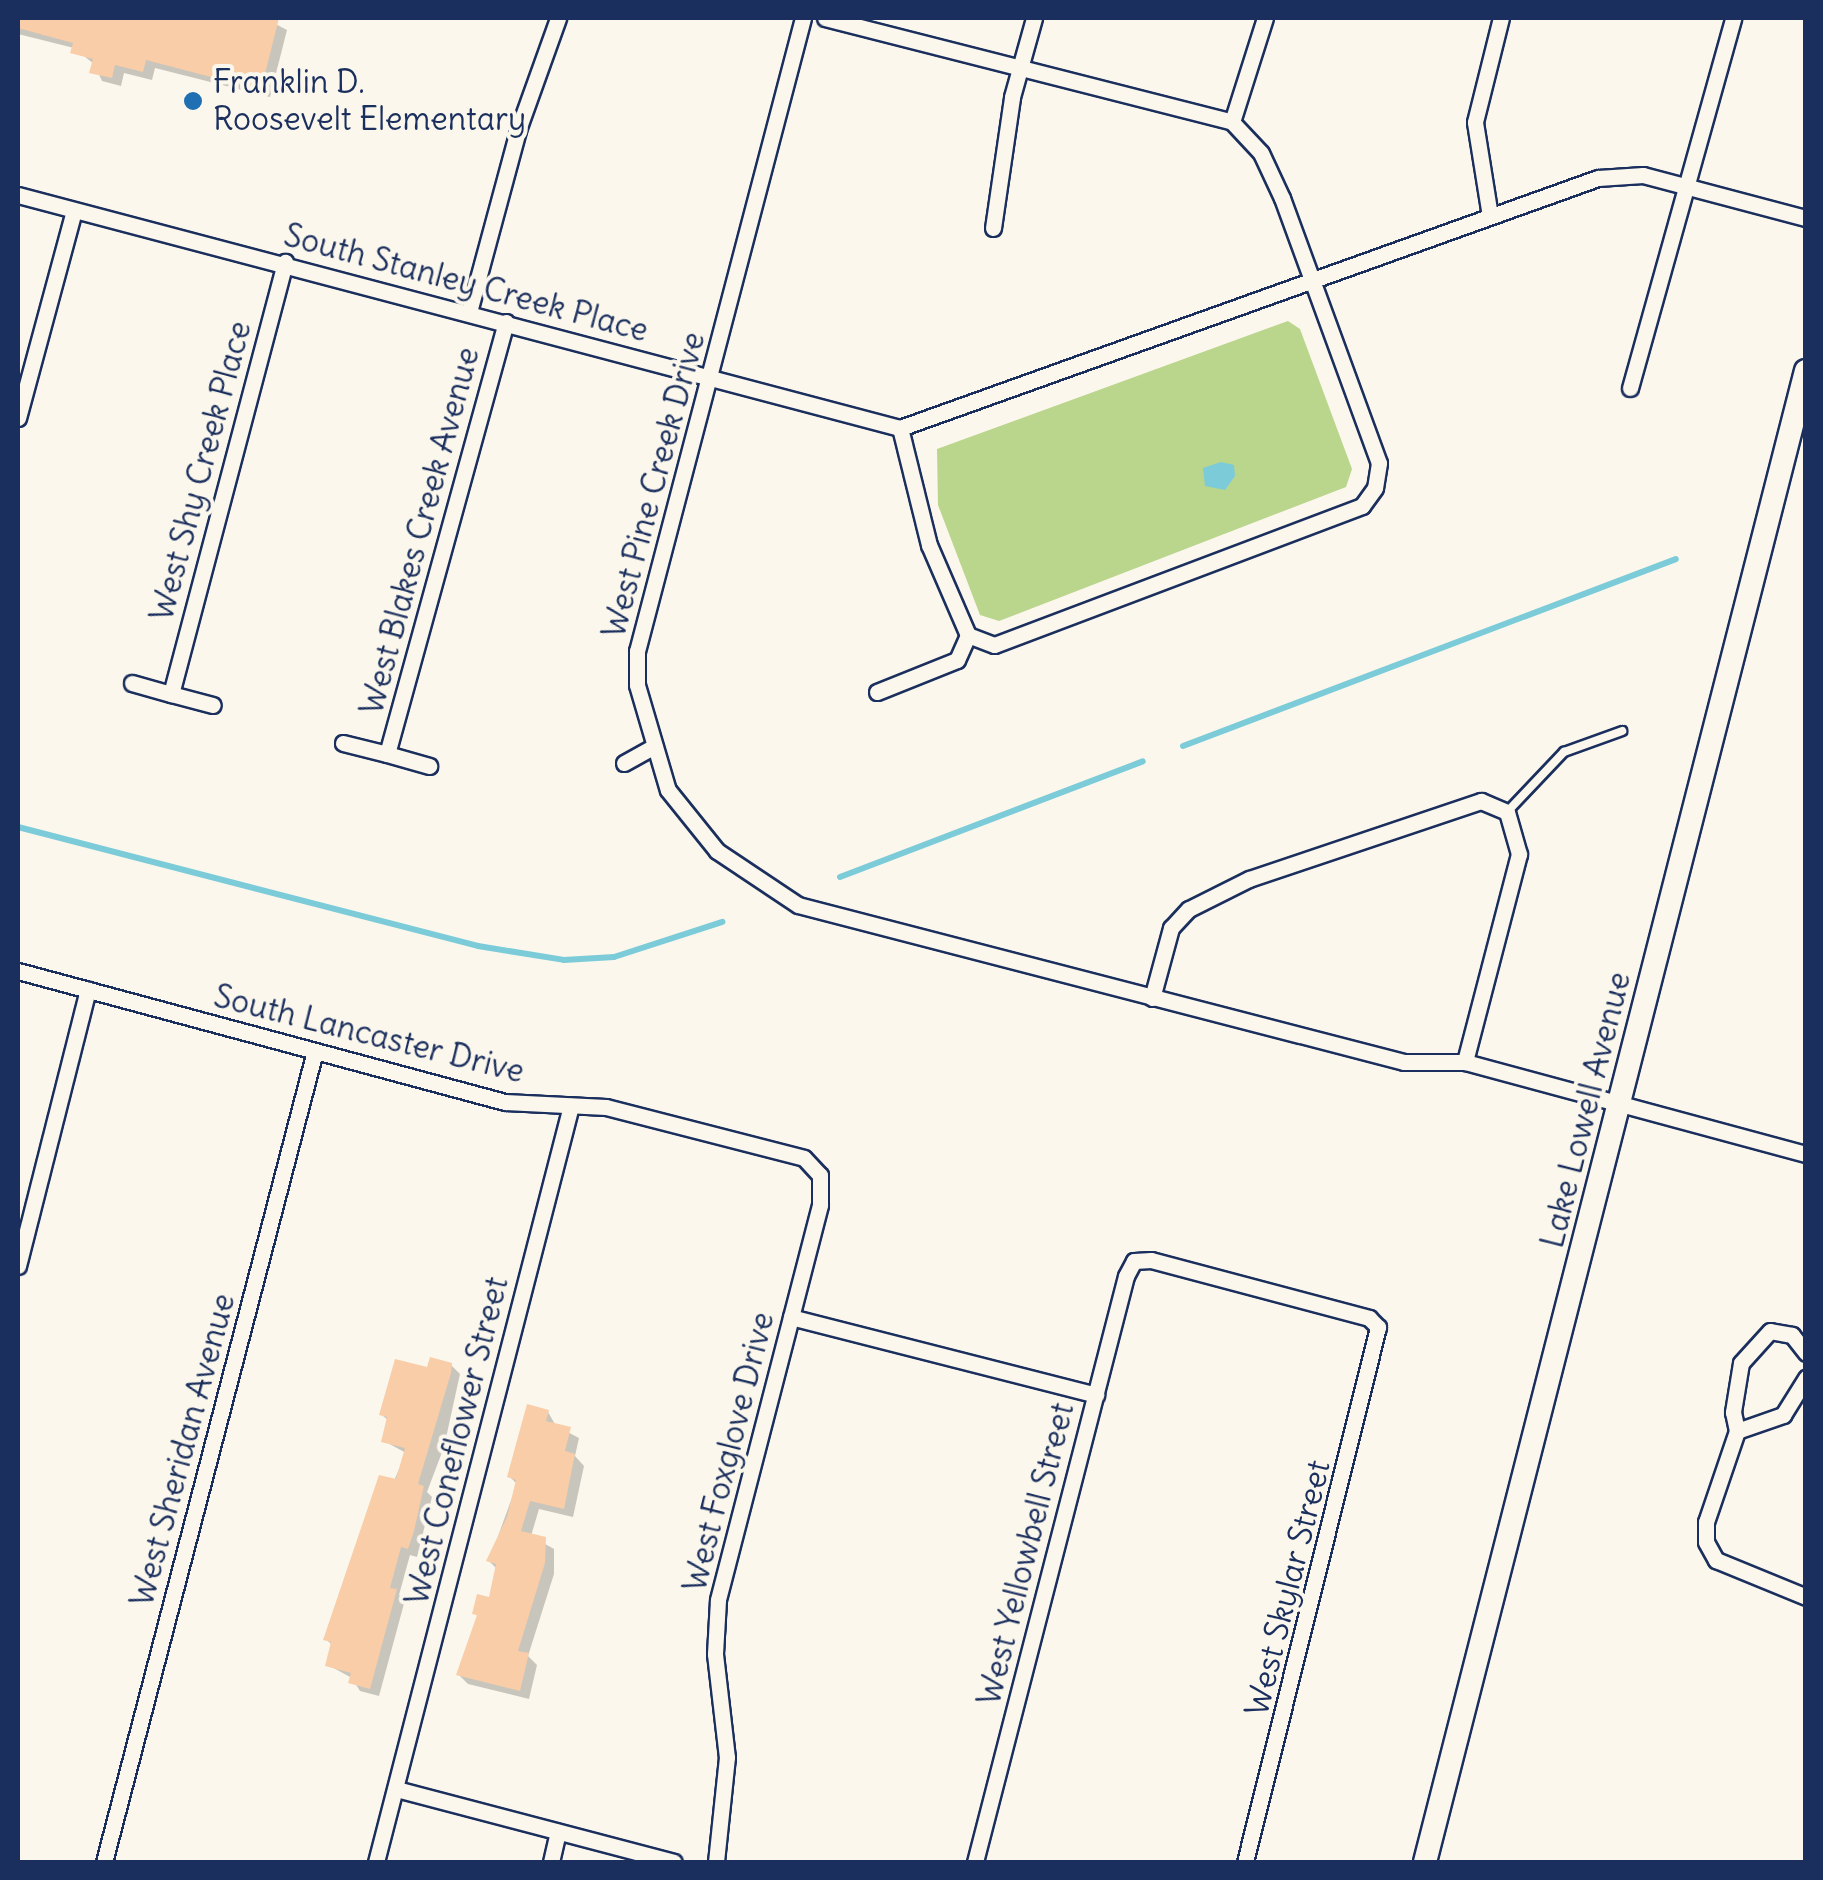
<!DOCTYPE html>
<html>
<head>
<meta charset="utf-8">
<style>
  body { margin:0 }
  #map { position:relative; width:1823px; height:1880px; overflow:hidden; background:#fbf7ec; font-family:Delius,sans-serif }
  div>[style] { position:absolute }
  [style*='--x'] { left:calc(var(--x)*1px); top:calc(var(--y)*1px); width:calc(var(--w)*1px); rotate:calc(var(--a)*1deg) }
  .green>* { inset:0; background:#bad58c }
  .water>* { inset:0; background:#7ccbd9 }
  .shadow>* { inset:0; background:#0003 }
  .stream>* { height:6px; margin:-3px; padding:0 3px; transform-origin:3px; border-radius:3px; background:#7ccbd9 }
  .building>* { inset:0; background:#f8cda7 }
  .roads { filter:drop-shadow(2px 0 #1b2f5e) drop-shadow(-2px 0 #1b2f5e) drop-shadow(0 2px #1b2f5e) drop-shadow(0 -2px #1b2f5e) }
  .lane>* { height:8px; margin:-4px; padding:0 4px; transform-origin:4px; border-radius:4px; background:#fbf7ec }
  .street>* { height:15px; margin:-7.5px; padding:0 7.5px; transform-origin:7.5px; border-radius:7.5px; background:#fbf7ec }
  .secondary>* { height:22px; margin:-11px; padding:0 11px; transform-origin:11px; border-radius:11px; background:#fbf7ec }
  .dots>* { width:28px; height:28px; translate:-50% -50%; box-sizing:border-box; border:5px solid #fbf7ec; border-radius:50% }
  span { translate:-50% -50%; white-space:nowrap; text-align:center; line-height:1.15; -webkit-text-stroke:8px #fbf7ec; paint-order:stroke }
  .poi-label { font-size:32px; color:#1b2f5e }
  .left { translate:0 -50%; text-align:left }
  .street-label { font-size:32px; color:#1b2f5e }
  .frame { position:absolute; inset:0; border:20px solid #1b2f5e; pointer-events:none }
</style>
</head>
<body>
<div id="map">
  <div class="green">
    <i style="clip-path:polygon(1288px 321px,1300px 329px,1352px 469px,1346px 487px,999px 621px,980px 615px,938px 505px,937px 449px)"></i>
  </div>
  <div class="water">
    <i style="clip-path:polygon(1221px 462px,1234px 465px,1235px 476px,1225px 490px,1205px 486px,1203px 468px)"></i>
  </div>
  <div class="shadow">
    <i style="clip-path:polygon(18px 18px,264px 18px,287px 30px,270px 97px,155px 68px,152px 80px,124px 73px,121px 86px,102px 81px,94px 64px,74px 48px,18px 34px)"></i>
    <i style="clip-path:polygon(451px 1365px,460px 1374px,444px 1447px,427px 1492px,432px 1497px,417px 1557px,410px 1555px,399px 1595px,405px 1600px,379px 1696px,360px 1691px,352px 1678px,328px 1665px,333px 1646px,326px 1639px,406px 1453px,384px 1441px,389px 1421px,382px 1415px,429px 1370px)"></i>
    <i style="clip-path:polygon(548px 1412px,556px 1426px,579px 1438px,575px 1456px,584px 1466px,573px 1517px,539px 1509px,531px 1536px,554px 1549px,554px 1574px,528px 1656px,537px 1665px,529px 1699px,468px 1684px,459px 1675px,479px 1618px,475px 1613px,491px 1600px,498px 1570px,489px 1561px,517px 1484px,510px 1477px)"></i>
  </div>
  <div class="stream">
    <i style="--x:1183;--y:746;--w:527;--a:-20.77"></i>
    <i style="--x:18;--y:827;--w:475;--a:14.5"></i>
    <i style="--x:478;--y:946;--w:87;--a:9.2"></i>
    <i style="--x:564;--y:960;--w:50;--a:-3.4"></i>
    <i style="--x:614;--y:957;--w:114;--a:-18"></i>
    <i style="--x:840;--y:877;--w:324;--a:-20.9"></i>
  </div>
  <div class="building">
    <i style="clip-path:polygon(18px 18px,279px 18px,261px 90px,146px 60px,143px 72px,115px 65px,112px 78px,89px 73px,93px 59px,70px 53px,73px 43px,18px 28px)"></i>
    <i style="clip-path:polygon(430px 1357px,452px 1363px,451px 1373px,418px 1484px,424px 1486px,414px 1531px,408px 1549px,401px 1547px,390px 1588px,397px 1589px,370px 1689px,348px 1683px,351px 1673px,325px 1666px,331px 1642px,323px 1640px,379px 1475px,396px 1479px,405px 1448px,381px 1442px,387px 1417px,379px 1415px,395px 1359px,427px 1367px)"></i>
    <i style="clip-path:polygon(527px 1404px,549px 1410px,546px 1421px,571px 1427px,565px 1451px,575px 1454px,564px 1509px,530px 1501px,521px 1531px,546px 1537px,545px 1563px,518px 1651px,529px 1653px,520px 1691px,456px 1675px,477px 1615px,472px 1614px,477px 1594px,489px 1597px,496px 1564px,486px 1561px,507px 1517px,516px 1480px,507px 1477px)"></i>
  </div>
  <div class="roads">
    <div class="lane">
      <i style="--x:1507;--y:812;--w:83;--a:-46.5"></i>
      <i style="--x:1564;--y:752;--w:62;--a:-19.9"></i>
    </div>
    <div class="street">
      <i style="--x:803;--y:18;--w:654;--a:104.69"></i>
      <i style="--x:637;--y:651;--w:34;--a:90"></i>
      <i style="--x:637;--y:685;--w:109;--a:73.6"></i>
      <i style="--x:668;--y:790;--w:78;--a:51.2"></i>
      <i style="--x:717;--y:851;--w:97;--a:33.7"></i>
      <i style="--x:798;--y:905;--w:626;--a:14.52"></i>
      <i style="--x:1404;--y:1062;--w:61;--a:0"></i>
      <i style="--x:1465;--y:1062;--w:353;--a:15.1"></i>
      <i style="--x:825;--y:18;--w:420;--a:14.3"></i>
      <i style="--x:1232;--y:122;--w:42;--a:46.9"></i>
      <i style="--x:1261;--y:153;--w:50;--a:65"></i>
      <i style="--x:1282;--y:198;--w:282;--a:69.9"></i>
      <i style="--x:1379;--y:463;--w:25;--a:99"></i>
      <i style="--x:1375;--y:488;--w:22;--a:126"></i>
      <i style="--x:1362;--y:506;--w:393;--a:159.3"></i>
      <i style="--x:994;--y:645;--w:28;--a:-159"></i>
      <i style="--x:968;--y:635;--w:98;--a:-113.4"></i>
      <i style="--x:929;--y:545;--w:121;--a:-103.9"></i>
      <i style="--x:1232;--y:122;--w:109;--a:-72.4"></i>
      <i style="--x:18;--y:195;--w:912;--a:14.8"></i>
      <i style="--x:900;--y:428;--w:741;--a:-19.71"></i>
      <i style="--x:1598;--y:178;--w:45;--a:-3.8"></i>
      <i style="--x:1643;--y:175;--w:169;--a:14.8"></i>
      <i style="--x:1490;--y:216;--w:95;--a:-99.1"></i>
      <i style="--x:1475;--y:122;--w:107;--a:-76"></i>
      <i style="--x:993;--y:228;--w:132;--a:-81.7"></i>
      <i style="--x:1012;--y:97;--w:82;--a:-74.4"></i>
      <i style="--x:469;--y:312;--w:188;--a:-74.9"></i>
      <i style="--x:518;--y:130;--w:119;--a:-70.3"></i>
      <i style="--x:1630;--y:388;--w:384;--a:-74.4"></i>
      <i style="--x:18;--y:418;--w:215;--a:-74.9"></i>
      <i style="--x:132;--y:683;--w:41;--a:15.8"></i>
      <i style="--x:171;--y:694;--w:447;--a:-75.2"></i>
      <i style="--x:877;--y:692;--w:86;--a:-21.8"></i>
      <i style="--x:957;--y:660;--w:27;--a:-66"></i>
      <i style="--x:171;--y:694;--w:43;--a:14.7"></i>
      <i style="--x:343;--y:743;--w:45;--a:14"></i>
      <i style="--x:387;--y:754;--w:448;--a:-74.6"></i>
      <i style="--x:387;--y:754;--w:44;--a:15.9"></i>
      <i style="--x:624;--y:763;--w:35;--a:-29"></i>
      <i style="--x:18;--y:971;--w:504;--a:15.06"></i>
      <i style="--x:505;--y:1102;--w:101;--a:2.8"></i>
      <i style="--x:606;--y:1107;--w:204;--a:14.4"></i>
      <i style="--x:804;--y:1158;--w:23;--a:47"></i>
      <i style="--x:820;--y:1175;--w:30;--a:90"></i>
      <i style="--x:820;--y:1205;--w:408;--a:104.5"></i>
      <i style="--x:718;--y:1600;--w:54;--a:93.2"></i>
      <i style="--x:715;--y:1654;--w:104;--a:83.4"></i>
      <i style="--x:727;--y:1757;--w:106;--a:96"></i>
      <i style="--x:1152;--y:998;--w:73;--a:-74.8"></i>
      <i style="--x:1171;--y:928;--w:26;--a:-47"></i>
      <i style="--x:1189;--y:909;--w:67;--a:-26.6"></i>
      <i style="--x:1249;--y:879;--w:245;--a:-18.6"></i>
      <i style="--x:1481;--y:801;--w:28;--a:23"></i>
      <i style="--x:1507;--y:812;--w:44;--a:74.1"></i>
      <i style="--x:1519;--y:854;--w:215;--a:104.6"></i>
      <i style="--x:18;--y:1266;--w:285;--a:-75.8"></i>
      <i style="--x:791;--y:1317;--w:315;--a:14.3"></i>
      <i style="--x:1806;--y:1353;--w:23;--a:-128"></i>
      <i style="--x:1792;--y:1335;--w:22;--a:-170"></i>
      <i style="--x:1770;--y:1331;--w:43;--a:132.2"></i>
      <i style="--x:1741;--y:1363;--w:50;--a:99.3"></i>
      <i style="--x:1733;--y:1412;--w:19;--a:78"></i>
      <i style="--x:1737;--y:1431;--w:96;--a:108.8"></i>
      <i style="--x:1706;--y:1522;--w:20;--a:90"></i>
      <i style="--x:1706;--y:1542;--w:21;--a:61"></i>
      <i style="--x:1716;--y:1560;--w:97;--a:22.3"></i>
      <i style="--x:1737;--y:1431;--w:49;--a:-19.2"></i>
      <i style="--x:1783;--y:1415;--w:44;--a:-58.1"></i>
      <i style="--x:396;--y:1789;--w:287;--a:14.7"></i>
      <i style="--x:104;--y:1862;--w:838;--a:-75.42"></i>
      <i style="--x:376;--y:1862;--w:781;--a:-75.54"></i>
      <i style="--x:551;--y:1862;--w:31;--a:-77"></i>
      <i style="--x:975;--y:1862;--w:605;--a:-75.55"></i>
      <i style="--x:1126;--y:1276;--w:17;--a:-62"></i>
      <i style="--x:1134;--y:1261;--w:17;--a:-3"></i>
      <i style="--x:1151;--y:1260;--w:226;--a:14.9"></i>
      <i style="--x:1369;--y:1318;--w:13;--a:45"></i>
      <i style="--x:1378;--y:1327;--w:551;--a:103.96"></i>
    </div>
    <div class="secondary">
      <i style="--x:1425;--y:1862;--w:1539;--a:-75.67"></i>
    </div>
  </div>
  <div class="dots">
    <i style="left:193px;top:101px;background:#1f6fb2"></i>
  </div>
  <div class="poi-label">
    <span class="left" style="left:213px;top:101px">Franklin D.<br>Roosevelt Elementary</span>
  </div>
  <div class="street-label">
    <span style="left:466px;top:283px;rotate:15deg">South Stanley Creek Place</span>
    <span style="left:201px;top:471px;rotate:-75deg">West Shy Creek Place</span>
    <span style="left:654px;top:485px;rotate:-75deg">West Pine Creek Drive</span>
    <span style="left:420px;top:531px;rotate:-75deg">West Blakes Creek Avenue</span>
    <span style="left:369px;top:1034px;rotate:14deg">South Lancaster Drive</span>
    <span style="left:1586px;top:1110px;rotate:-76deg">Lake Lowell Avenue</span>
    <span style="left:457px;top:1441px;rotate:-76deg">West Coneflower Street</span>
    <span style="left:183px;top:1450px;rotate:-75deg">West Sheridan Avenue</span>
    <span style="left:729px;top:1452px;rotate:-76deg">West Foxglove Drive</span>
    <span style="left:1026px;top:1554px;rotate:-76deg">West Yellowbell Street</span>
    <span style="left:1288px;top:1588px;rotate:-76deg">West Skylar Street</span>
  </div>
  <div class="frame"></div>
</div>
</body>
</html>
